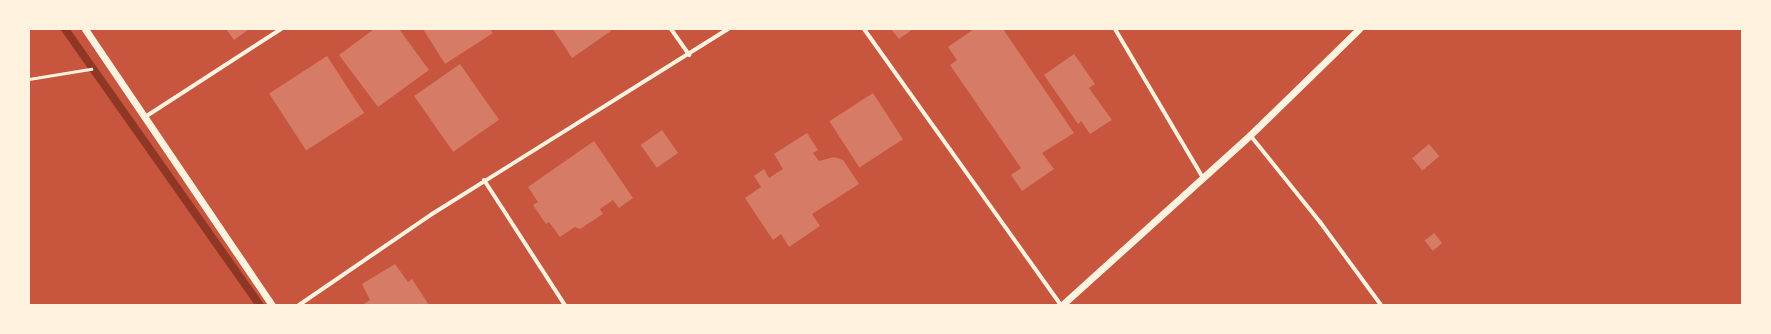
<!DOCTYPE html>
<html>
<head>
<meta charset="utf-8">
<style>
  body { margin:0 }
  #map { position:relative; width:1771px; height:334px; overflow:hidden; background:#c8553d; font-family:Barlow,sans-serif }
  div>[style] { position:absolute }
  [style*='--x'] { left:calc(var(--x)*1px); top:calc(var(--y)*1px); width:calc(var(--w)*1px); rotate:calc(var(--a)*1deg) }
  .stream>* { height:8px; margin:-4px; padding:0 4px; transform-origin:4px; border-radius:4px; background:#8f3625 }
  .building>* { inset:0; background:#d67c66; transform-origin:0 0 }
  .path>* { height:2.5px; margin:-1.25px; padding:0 1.25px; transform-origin:1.25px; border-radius:1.25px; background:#fff3e0 }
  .minor>* { height:4px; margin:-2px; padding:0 2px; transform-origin:2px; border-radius:2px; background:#fff3e0 }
  .tertiary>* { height:7px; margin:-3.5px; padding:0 3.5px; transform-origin:3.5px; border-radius:3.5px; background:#fff3e0 }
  span { translate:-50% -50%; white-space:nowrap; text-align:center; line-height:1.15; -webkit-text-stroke:3.5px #fff3e0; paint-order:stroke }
  .frame { position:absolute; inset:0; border:30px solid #fff3e0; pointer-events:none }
</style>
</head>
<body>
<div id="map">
  <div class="stream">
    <i style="--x:65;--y:29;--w:338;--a:54.8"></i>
  </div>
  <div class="building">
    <i style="clip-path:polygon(226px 29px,249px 29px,234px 40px)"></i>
    <i style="clip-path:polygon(374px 29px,399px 29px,429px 70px,378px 107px,339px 55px)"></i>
    <i style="clip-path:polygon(423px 29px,490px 29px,493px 33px,445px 64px)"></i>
    <i style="clip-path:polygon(553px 29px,610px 29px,611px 31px,572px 58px)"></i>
    <i style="clip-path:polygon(891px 29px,913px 29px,899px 39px)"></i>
    <i style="clip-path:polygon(974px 29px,1003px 29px,1074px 133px,1042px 153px,1054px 169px,1022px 191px,1011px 175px,1021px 168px,950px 65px,957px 60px,948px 47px)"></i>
    <i style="clip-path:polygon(1074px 54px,1095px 84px,1089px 88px,1112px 120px,1090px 134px,1081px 121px,1078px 124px,1044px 75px)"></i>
    <i style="left:327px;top:56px;width:68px;height:69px;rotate:57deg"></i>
    <i style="left:460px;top:64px;width:68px;height:56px;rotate:55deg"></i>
    <i style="left:873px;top:93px;width:55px;height:52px;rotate:57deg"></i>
    <i style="left:662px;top:130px;width:28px;height:26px;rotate:55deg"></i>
    <i style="clip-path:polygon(807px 133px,818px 150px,813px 153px,819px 161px,834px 157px,843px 160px,859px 184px,812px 214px,820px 226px,789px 247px,781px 234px,773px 240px,745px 198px,761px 187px,754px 176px,764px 169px,769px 178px,783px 169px,774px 154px)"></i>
    <i style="clip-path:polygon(594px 141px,633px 198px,619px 208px,613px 200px,600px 209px,603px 214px,580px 229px,575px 227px,560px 237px,549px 222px,546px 224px,533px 205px,538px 202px,528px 187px)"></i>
    <i style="left:1429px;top:144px;width:16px;height:22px;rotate:50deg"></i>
    <i style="left:1434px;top:233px;width:13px;height:12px;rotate:51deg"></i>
    <i style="clip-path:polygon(395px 264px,408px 282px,412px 279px,429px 305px,362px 305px,370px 300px,362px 284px)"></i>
  </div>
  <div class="path">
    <i style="--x:29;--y:79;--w:63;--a:-9.2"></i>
  </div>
  <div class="minor">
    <i style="--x:671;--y:29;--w:32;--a:55"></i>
    <i style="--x:864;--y:29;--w:339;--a:54.5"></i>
    <i style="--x:1115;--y:29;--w:171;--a:59.4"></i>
    <i style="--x:145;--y:117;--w:162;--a:-32.9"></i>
    <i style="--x:1250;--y:135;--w:112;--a:51.2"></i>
    <i style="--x:1320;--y:222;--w:103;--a:53.7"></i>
    <i style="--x:484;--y:180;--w:149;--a:57.1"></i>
    <i style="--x:299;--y:305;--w:161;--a:-34.4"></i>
    <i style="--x:432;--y:214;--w:349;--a:-32"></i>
  </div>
  <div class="tertiary">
    <i style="--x:85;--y:29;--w:333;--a:55.9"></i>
    <i style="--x:1062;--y:305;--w:253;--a:-42.1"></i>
    <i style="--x:1250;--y:135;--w:152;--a:-44.2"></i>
  </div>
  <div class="frame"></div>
</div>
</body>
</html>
